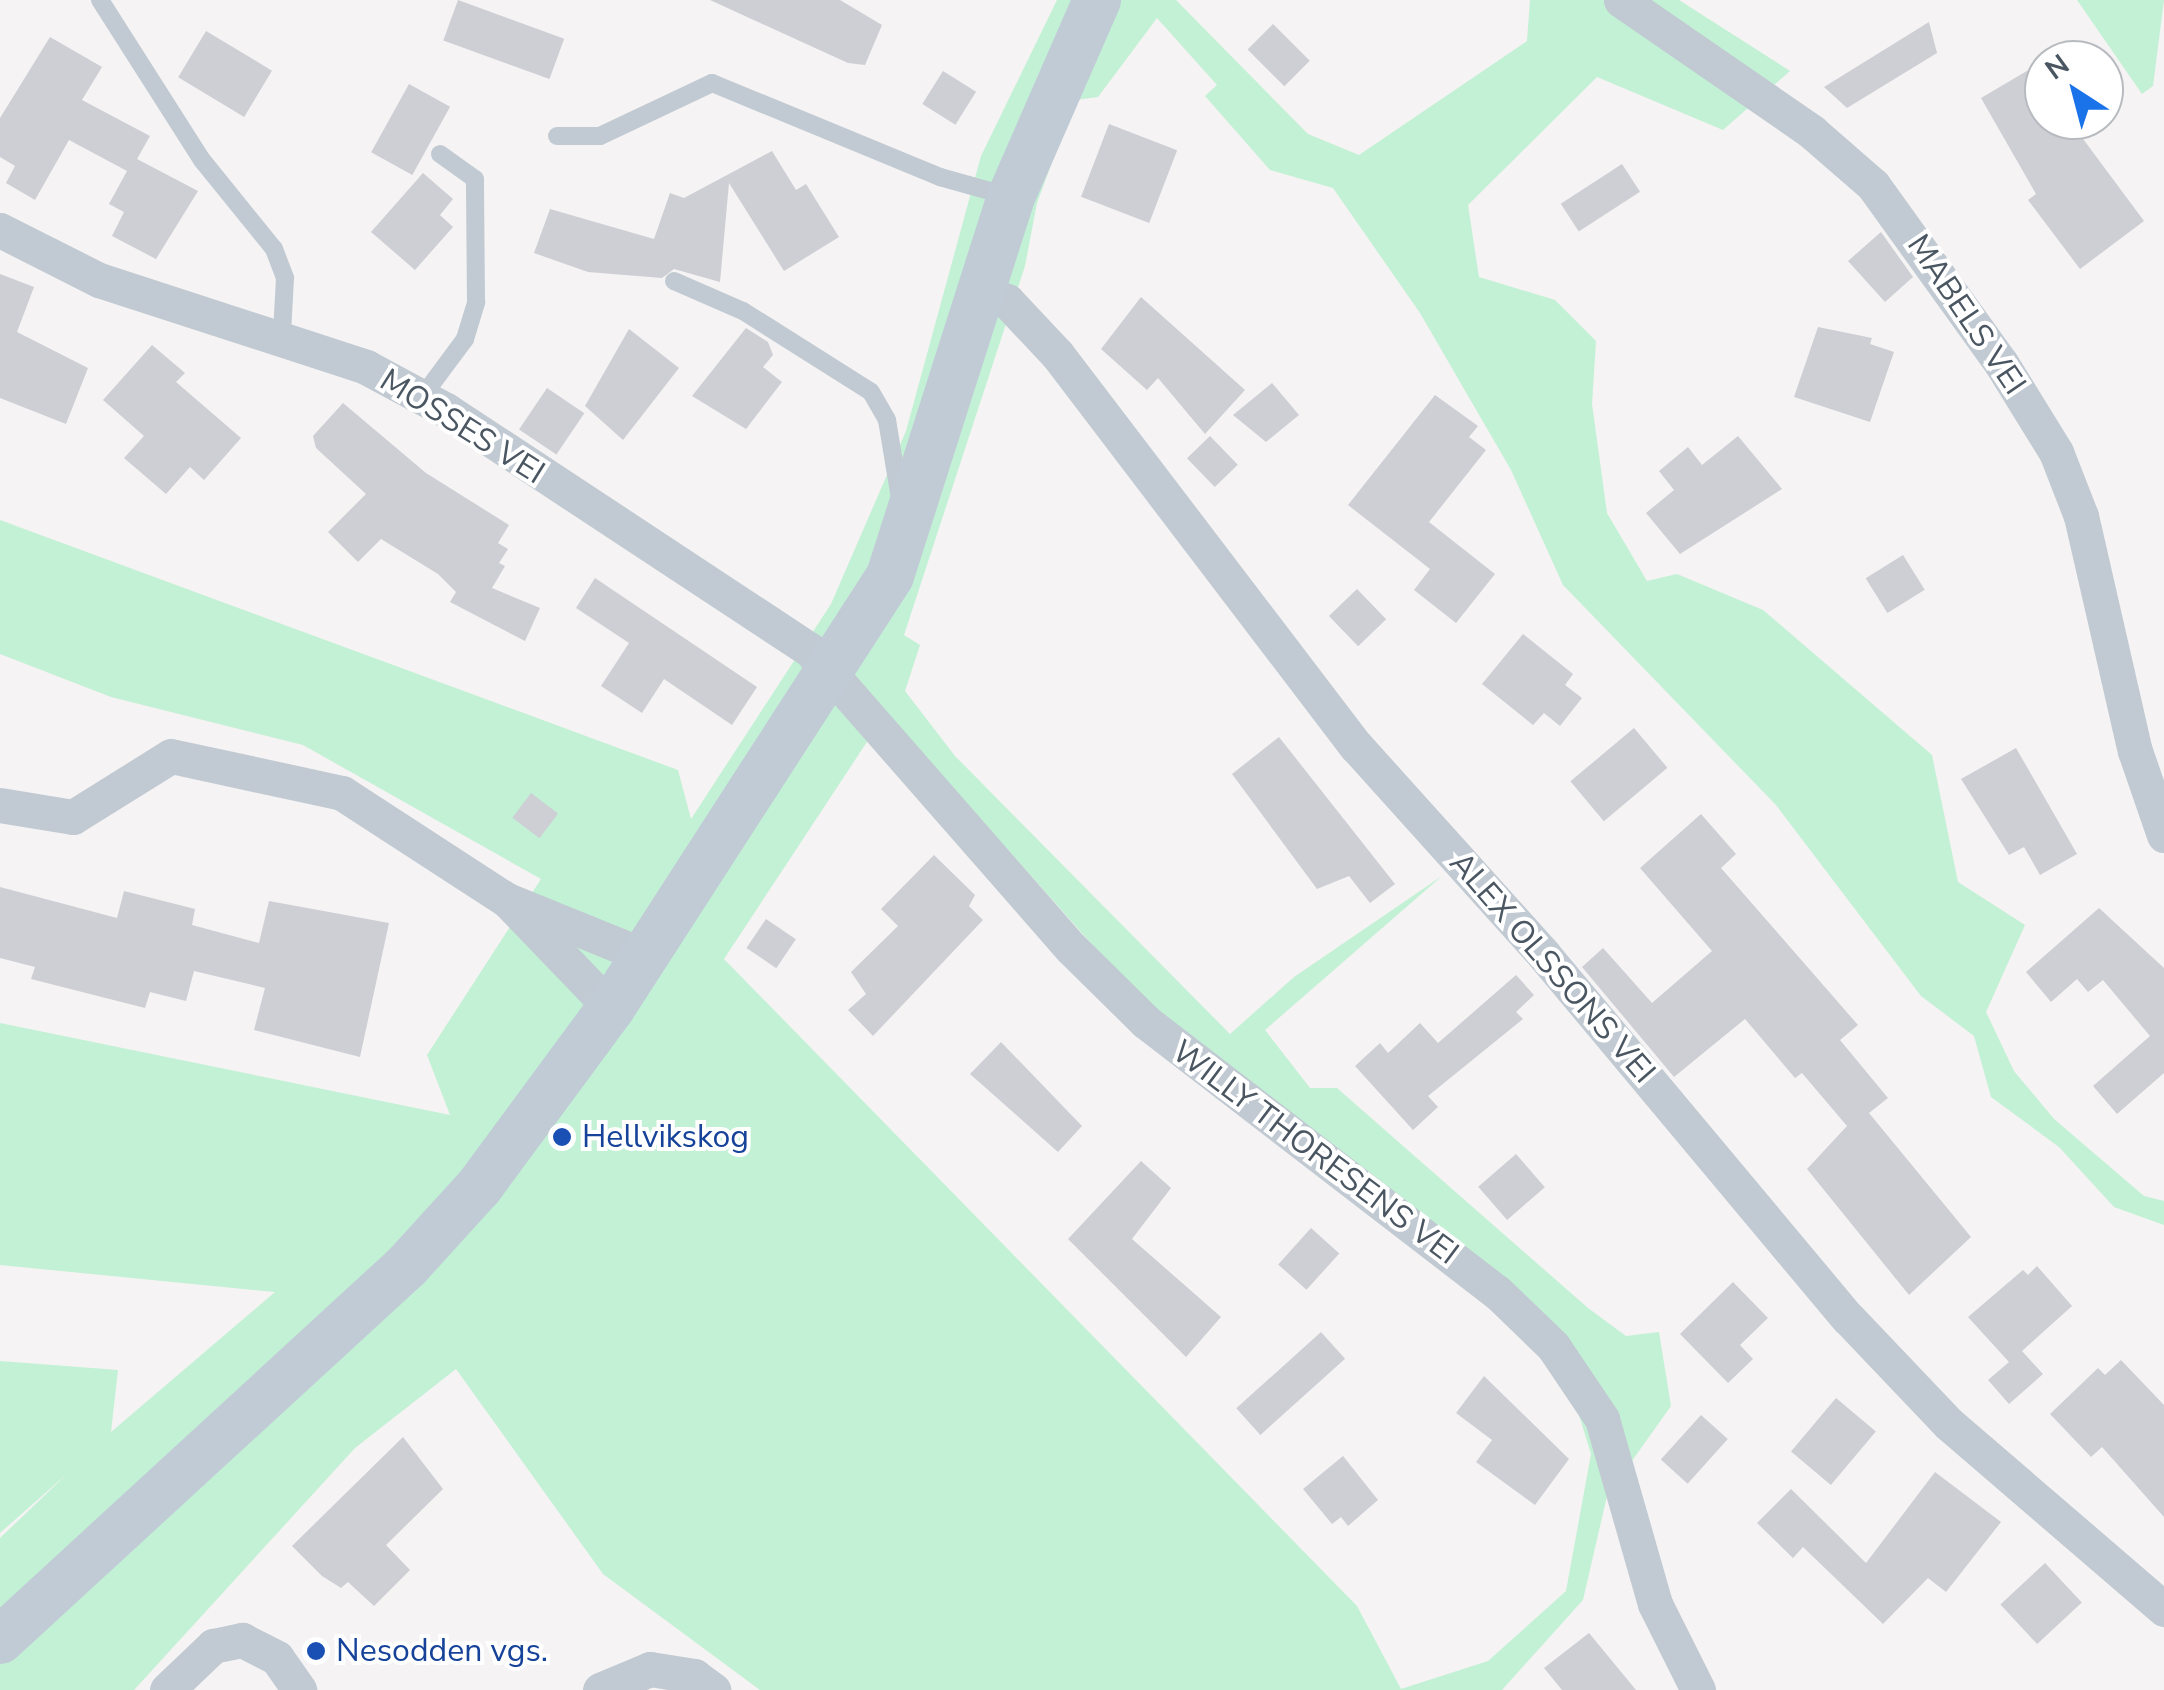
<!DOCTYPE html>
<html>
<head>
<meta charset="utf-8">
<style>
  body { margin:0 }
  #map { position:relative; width:2164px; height:1690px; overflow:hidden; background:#f5f3f3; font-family:"Nunito Sans",sans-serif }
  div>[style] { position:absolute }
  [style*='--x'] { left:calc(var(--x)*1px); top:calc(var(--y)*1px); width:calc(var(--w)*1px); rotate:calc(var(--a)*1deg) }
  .green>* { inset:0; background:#c3f1d5 }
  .building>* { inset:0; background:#cdcfd5; transform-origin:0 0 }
  .lane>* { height:18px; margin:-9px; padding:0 9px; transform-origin:9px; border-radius:9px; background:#c1cad2 }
  .street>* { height:35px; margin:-17.5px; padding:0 17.5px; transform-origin:17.5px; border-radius:17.5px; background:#c1cad2 }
  .secondary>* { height:48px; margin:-24px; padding:0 24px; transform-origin:24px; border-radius:24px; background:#c1cbd6 }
  .dots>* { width:28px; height:28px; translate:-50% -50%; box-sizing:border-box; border:5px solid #fff; border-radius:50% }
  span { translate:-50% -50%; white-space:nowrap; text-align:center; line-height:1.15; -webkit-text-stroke:8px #fff; paint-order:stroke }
  .street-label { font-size:32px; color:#4a5661 }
  .transit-label { font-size:32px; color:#164399 }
  .left { translate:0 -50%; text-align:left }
  .north { position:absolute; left:2024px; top:40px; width:100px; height:100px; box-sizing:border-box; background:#fff; border:2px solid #b7bbc0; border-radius:50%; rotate:324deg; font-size:28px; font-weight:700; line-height:40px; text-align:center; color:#4a5661 }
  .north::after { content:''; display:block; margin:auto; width:35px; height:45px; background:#1a73e8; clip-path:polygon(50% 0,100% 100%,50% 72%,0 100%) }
</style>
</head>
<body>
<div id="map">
  <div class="green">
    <i style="clip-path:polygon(evenodd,1057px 0,1176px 0,1308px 134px,1359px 155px,1527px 41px,1530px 0,1679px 0,1790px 71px,1723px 130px,1597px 77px,1468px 205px,1479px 277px,1555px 300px,1596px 341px,1592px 404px,1607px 513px,1647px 581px,1677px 574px,1763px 610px,1932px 755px,1958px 882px,2025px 925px,1986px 1012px,2014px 1071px,2054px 1119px,2144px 1196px,2164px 1201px,2164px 1225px,2114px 1207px,2059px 1147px,1991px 1097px,1974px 1036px,1921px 996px,1776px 805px,1563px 585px,1511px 470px,1420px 313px,1333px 188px,1270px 170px,1205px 96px,1217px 85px,1157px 18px,1098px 97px,1075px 100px,1037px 203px,1025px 266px,904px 635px,920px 645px,905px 691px,955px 756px,1230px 1034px,1294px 977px,1442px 876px,1265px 1030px,1310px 1088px,1337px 1088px,1588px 1308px,1626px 1336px,1659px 1332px,1671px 1406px,1607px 1496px,1583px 1600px,1502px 1690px,760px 1690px,603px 1574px,456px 1369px,355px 1448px,134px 1690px,0 1690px,0 1538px,68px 1473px,0 1533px,0 1361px,118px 1370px,111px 1432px,275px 1292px,0 1265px,0 1023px,450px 1115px,427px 1055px,541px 879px,303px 745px,111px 697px,0 654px,0 520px,678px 770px,691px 819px,831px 604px,906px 431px,981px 156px,1057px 0,886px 713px,1145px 1004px,1551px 1324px,1591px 1454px,1566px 1591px,1488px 1661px,1401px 1689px,1357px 1606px,724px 959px,886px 713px)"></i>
    <i style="clip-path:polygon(2077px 0,2164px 0,2153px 86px,2142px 94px)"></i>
  </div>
  <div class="building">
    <i style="left:458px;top:0;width:113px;height:43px;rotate:20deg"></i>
    <i style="clip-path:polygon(710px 0,840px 0,882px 25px,865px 65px,848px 63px)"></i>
    <i style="clip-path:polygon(1929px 22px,1937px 53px,1847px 108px,1824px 87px)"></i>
    <i style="left:1273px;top:24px;width:52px;height:36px;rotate:45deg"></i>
    <i style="left:206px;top:31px;width:77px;height:54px;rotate:31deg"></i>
    <i style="clip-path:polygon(50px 37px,102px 67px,82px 100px,150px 136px,137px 159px,198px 191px,156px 259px,112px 236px,124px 212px,109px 204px,127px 171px,69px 140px,35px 200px,6px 183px,15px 166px,0 157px,0 118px)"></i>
    <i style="clip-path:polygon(2044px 61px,2044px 120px,2069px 120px,2144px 221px,2080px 269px,2028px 200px,2036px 194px,1981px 98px)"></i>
    <i style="left:943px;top:71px;width:39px;height:39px;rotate:32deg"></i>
    <i style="left:409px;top:84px;width:47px;height:78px;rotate:29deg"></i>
    <i style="left:1109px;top:124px;width:73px;height:78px;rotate:21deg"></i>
    <i style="clip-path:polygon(772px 151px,796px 190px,806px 184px,839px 237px,784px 271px,729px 183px,720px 282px,674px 269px,662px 278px,588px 272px,534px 253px,550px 209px,654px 239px,670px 193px,684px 198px)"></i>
    <i style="left:1622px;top:164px;width:33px;height:73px;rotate:57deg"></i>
    <i style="clip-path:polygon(423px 173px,453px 199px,440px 215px,453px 227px,415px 270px,371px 232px)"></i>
    <i style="clip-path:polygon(1881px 232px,1913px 277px,1885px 302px,1848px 261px)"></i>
    <i style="clip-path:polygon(0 274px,34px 287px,17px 332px,88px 368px,66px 424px,0 398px)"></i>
    <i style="clip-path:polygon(1141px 297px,1245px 390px,1205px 434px,1158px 378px,1147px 390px,1101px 349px)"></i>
    <i style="clip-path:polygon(1818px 327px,1872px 338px,1870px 344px,1894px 352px,1870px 422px,1794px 397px)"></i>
    <i style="clip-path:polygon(746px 328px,768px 342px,773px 355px,763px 367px,782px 382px,746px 429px,692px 396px)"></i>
    <i style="clip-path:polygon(629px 329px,679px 368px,623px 440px,585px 406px)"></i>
    <i style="clip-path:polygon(152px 345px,185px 373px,176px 382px,241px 438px,204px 480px,190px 467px,166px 494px,124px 458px,144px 436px,103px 400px)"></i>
    <i style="clip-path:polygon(1272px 383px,1299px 415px,1266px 442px,1233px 415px)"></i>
    <i style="left:547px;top:388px;width:45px;height:50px;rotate:34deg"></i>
    <i style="clip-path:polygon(1435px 395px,1478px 426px,1469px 437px,1486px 450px,1429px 522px,1495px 574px,1456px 623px,1414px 590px,1430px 569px,1348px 505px)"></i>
    <i style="clip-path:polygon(343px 403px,426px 473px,509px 525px,498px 543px,508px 549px,499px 563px,505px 566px,492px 588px,540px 608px,525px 641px,450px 602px,456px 592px,438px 574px,381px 539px,358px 562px,328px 532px,366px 494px,316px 448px,313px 436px)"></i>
    <i style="left:1210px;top:436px;width:40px;height:32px;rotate:46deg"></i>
    <i style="clip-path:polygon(1738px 436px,1782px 489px,1680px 554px,1646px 513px,1674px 490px,1659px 471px,1688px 447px,1702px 465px)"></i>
    <i style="left:1903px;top:555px;width:41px;height:44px;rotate:58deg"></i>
    <i style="clip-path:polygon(595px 578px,757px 687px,732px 725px,664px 679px,642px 713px,601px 686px,629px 643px,576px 608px)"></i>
    <i style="left:1357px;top:589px;width:42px;height:39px;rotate:46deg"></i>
    <i style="clip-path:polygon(1523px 634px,1573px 674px,1565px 685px,1582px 698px,1560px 726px,1544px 713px,1533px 725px,1482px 684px)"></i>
    <i style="left:1634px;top:728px;width:52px;height:83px;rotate:50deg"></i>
    <i style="clip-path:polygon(1279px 737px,1395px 884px,1370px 903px,1349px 876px,1317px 889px,1232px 774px)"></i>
    <i style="clip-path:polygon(2016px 748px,2077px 854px,2040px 875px,2024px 847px,2009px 855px,1961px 779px)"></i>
    <i style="left:531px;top:793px;width:34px;height:31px;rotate:37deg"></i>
    <i style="clip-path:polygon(1701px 814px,1736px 854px,1721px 868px,1858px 1025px,1840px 1040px,1888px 1098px,1869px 1113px,1971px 1237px,1909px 1295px,1807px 1169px,1847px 1126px,1802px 1073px,1795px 1078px,1745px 1019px,1674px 1077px,1582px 967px,1603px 948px,1652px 1003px,1712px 951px,1640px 868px)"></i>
    <i style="clip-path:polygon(934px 855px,975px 895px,969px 906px,983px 920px,873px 1036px,848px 1010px,866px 994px,851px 972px,898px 926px,881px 909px)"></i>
    <i style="clip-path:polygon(0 887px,117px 918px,124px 891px,195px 909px,192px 925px,259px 943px,269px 901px,389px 923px,360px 1057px,254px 1030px,265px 988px,194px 971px,186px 1001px,150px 992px,145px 1008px,31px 979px,35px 967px,0 958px)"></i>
    <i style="clip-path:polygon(2099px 908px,2164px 968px,2164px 1073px,2117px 1114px,2093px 1086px,2150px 1036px,2103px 980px,2088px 992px,2077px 979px,2051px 1002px,2026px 972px)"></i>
    <i style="left:766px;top:919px;width:36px;height:35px;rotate:34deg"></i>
    <i style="clip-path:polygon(1516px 975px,1534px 995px,1516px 1012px,1523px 1019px,1428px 1096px,1438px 1107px,1413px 1130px,1355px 1066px,1380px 1043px,1388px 1053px,1420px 1023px,1438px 1043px)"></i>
    <i style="clip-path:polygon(1001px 1042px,1082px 1126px,1058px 1152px,970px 1074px)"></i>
    <i style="left:1516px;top:1154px;width:44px;height:50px;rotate:49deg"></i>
    <i style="clip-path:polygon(1141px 1161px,1171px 1188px,1132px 1239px,1221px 1317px,1186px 1357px,1068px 1239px)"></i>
    <i style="left:1311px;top:1228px;width:38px;height:49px;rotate:42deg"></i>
    <i style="clip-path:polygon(2037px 1266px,2072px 1306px,2022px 1351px,2043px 1374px,2009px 1404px,1988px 1380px,2009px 1362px,1968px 1317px,2023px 1270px,2028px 1275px)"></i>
    <i style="clip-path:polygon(1733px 1282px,1768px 1318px,1740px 1345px,1753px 1359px,1728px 1383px,1680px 1334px)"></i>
    <i style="left:1321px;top:1332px;width:36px;height:114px;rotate:48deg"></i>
    <i style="clip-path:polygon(2121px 1360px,2164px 1405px,2164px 1517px,2102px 1447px,2091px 1457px,2050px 1414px,2098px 1368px,2105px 1375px)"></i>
    <i style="clip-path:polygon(1484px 1376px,1569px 1459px,1535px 1505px,1476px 1462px,1492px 1440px,1456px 1413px)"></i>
    <i style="left:1836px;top:1398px;width:52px;height:70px;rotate:40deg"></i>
    <i style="left:1701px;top:1415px;width:36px;height:60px;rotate:42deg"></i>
    <i style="clip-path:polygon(403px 1437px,443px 1489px,386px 1545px,410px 1570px,374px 1606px,348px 1582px,341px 1588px,322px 1576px,292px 1546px)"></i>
    <i style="clip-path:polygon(1343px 1456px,1378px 1500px,1348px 1526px,1341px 1517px,1332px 1524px,1303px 1489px)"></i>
    <i style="clip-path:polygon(1935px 1472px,2001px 1522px,1946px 1592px,1928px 1578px,1883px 1624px,1803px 1547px,1793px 1558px,1757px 1523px,1791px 1489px,1866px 1563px)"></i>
    <i style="left:2045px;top:1563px;width:54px;height:61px;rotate:47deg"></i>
    <i style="clip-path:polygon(1589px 1633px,1636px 1690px,1562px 1690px,1544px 1668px)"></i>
  </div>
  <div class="lane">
    <i style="--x:100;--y:0;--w:190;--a:57.5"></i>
    <i style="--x:202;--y:160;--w:114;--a:51"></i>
    <i style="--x:274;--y:249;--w:31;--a:69"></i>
    <i style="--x:285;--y:278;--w:56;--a:93.1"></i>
    <i style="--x:557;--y:136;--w:43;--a:0"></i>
    <i style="--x:600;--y:136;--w:124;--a:-25.3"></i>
    <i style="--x:712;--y:83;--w:247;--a:22.4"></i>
    <i style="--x:940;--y:177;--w:74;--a:15.7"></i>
    <i style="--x:674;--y:281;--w:75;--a:23.5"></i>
    <i style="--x:743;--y:311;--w:151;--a:32.3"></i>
    <i style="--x:871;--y:392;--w:32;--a:60"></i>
    <i style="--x:887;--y:420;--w:86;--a:80.6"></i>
    <i style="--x:422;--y:397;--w:72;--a:-53.4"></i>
    <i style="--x:465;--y:339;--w:39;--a:-73"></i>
    <i style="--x:476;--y:302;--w:123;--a:-90.5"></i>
    <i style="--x:475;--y:179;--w:43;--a:-144.5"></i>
  </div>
  <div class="street">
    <i style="--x:1621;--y:0;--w:232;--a:34.6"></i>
    <i style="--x:1812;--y:132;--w:81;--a:41"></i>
    <i style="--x:1873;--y:185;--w:219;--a:54.3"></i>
    <i style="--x:2001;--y:363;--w:105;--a:58.3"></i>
    <i style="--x:2056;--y:452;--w:69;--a:68.7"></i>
    <i style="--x:2081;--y:516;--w:241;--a:77.1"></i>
    <i style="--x:2135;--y:751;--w:89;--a:71"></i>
    <i style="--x:0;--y:230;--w:111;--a:26.8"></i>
    <i style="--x:99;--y:280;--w:281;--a:18"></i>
    <i style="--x:366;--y:367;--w:91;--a:28.3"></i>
    <i style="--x:446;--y:410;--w:436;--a:33.4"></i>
    <i style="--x:810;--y:650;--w:396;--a:48.8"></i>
    <i style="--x:1071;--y:948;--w:105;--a:44.6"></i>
    <i style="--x:1146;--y:1022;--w:443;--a:37.6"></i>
    <i style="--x:1497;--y:1292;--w:78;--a:44"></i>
    <i style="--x:1553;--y:1346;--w:88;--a:56.1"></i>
    <i style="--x:1602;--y:1419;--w:192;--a:74"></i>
    <i style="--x:1655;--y:1604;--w:96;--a:63.4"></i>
    <i style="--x:982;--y:292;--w:27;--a:20"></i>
    <i style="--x:1007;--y:301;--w:73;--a:46.7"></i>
    <i style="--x:1057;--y:354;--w:493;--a:52.7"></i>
    <i style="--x:1356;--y:746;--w:281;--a:48"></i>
    <i style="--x:1544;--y:955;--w:473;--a:50.1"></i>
    <i style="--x:1848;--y:1318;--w:146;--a:46.4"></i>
    <i style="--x:1949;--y:1424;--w:284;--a:40.7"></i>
    <i style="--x:0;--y:805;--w:74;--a:9.3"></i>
    <i style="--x:73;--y:817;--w:115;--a:-31.9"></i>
    <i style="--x:171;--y:756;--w:175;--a:12.2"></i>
    <i style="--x:342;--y:793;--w:197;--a:33"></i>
    <i style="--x:507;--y:900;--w:150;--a:46.1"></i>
    <i style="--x:507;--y:900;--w:149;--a:22.1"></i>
    <i style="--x:167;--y:1690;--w:64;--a:-43.7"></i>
    <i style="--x:213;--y:1646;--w:30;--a:-12"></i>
    <i style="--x:242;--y:1640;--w:39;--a:27"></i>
    <i style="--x:277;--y:1658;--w:39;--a:55"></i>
    <i style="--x:600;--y:1690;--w:54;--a:-22.8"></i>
    <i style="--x:650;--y:1669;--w:45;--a:9"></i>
    <i style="--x:694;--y:1676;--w:24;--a:36"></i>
  </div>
  <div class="secondary">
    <i style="--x:0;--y:1640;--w:553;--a:-42.58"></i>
    <i style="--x:407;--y:1266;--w:107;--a:-47.7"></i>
    <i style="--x:479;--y:1187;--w:222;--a:-53.6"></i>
    <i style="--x:611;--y:1008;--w:514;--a:-57.14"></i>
    <i style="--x:890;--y:576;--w:398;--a:-72.3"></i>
    <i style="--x:1011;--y:197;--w:215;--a:-66.4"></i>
  </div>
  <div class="dots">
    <i style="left:562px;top:1137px;background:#1a4fb4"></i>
    <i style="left:316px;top:1651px;background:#1a4fb4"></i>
  </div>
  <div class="street-label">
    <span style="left:1966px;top:315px;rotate:56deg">MABELS VEI</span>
    <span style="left:462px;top:427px;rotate:32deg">MOSSES VEI</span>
    <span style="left:1552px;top:968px;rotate:49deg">ALEX OLSSONS VEI</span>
    <span style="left:1315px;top:1153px;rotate:37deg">WILLY THORESENS VEI</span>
  </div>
  <div class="transit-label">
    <span class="left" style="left:582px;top:1137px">Hellvikskog</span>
    <span class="left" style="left:336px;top:1651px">Nesodden vgs.</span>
  </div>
  <div class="north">N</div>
</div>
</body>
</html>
